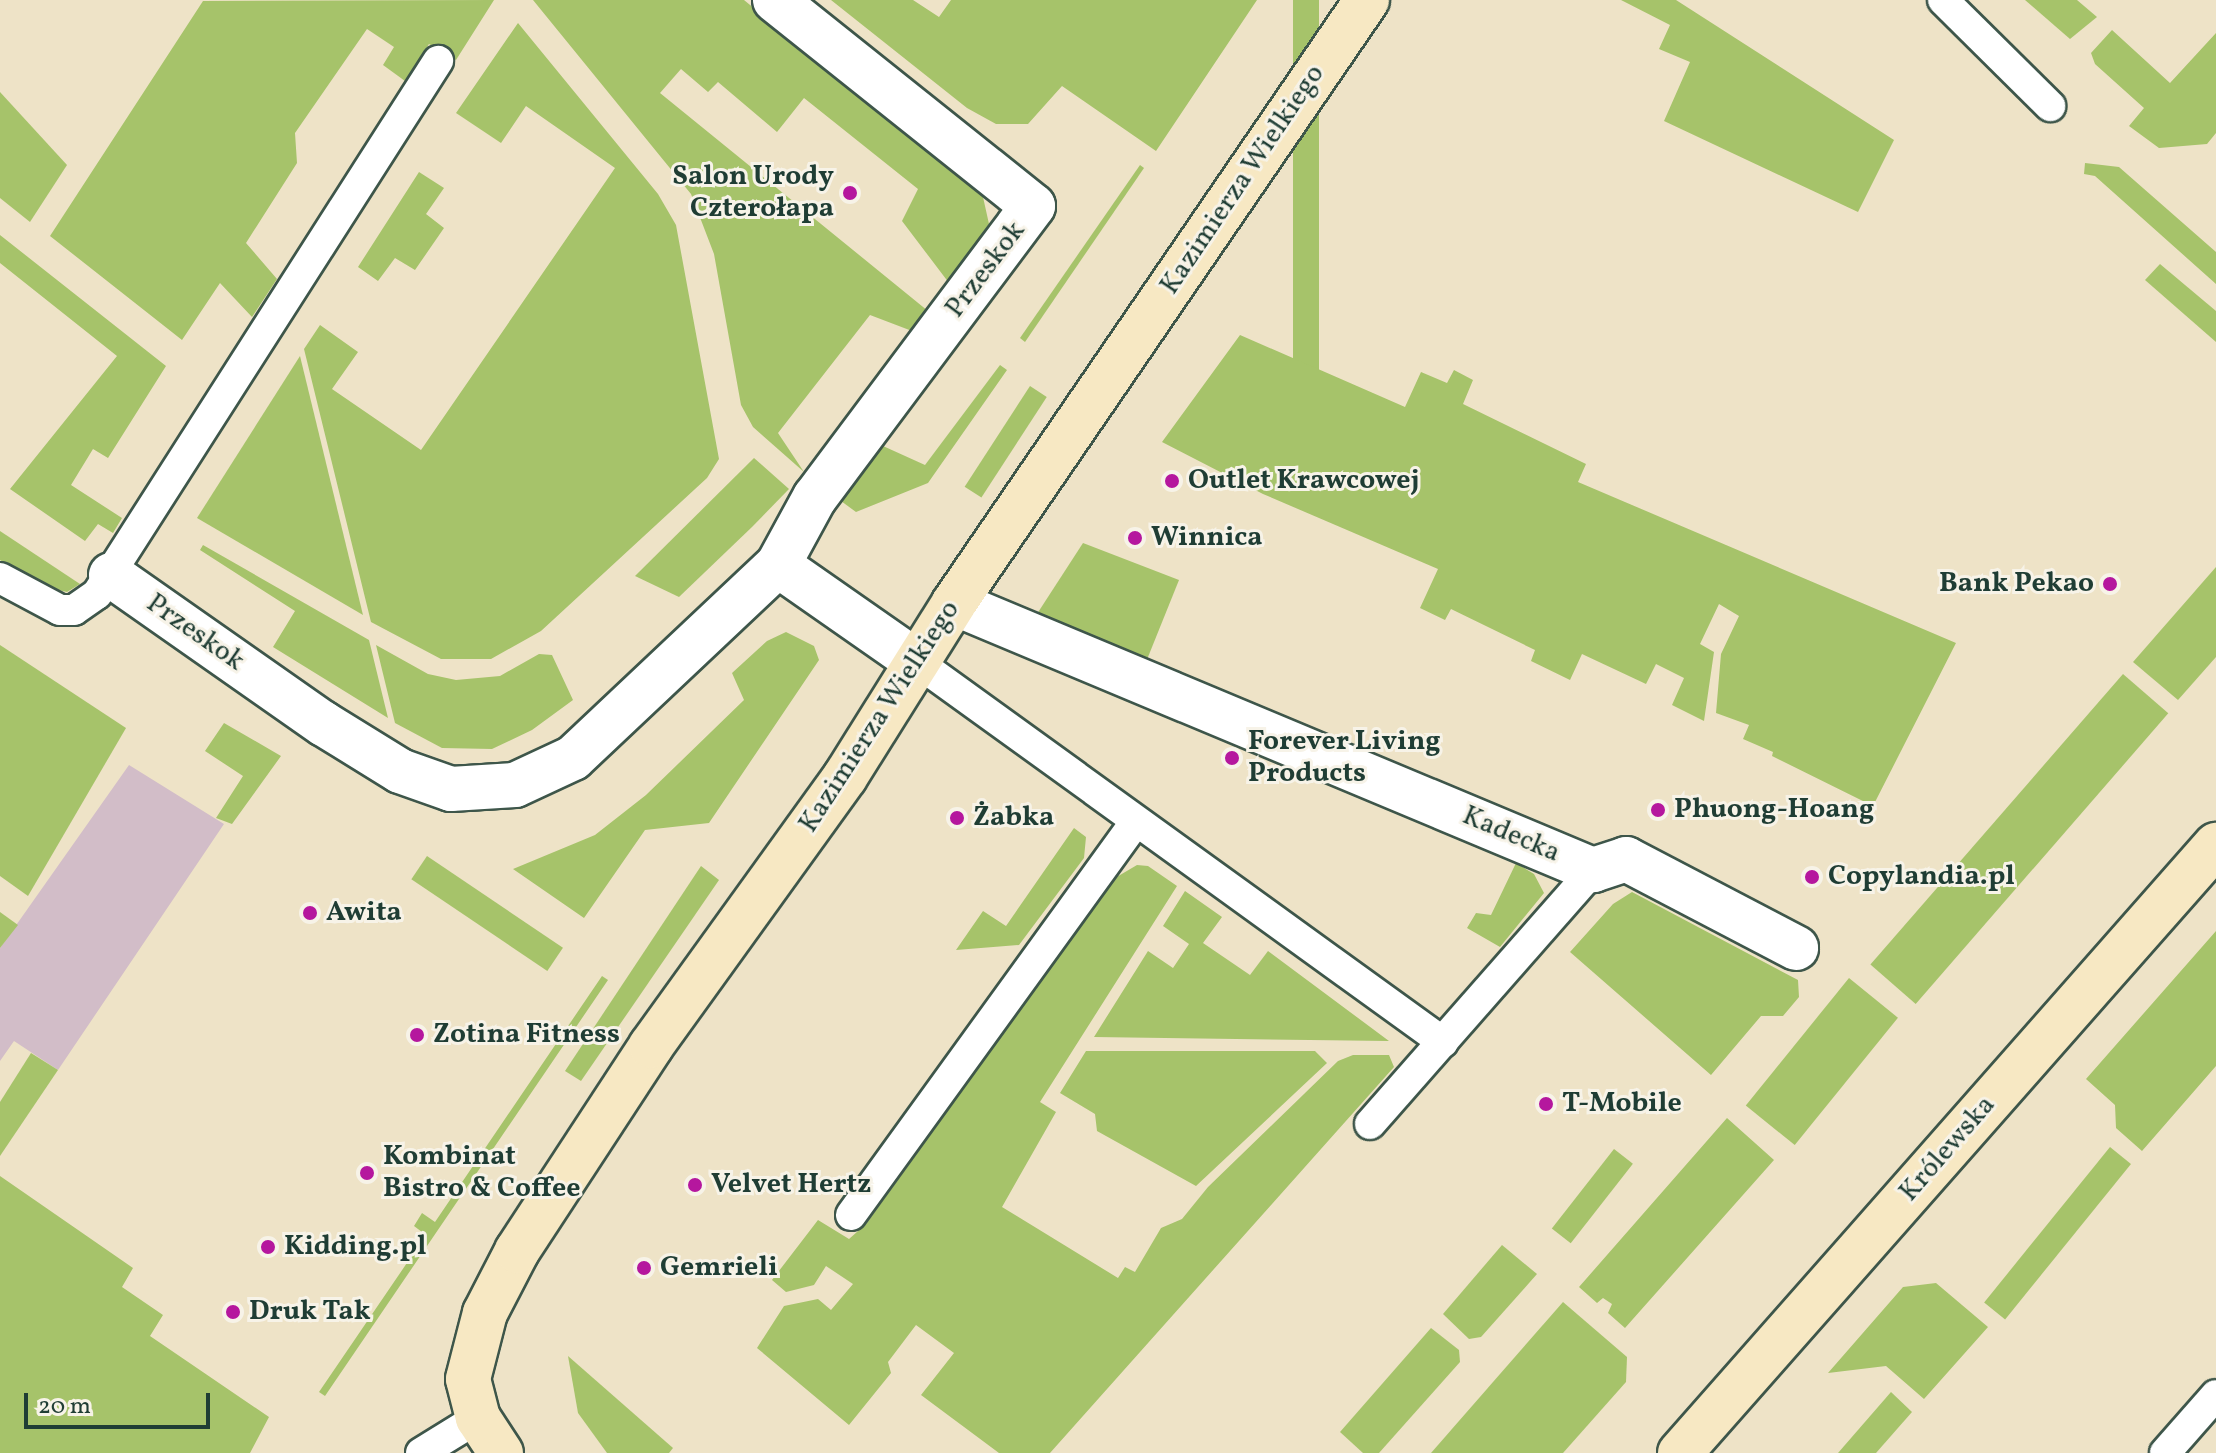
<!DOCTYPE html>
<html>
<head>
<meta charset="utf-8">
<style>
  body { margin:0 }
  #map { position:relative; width:2216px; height:1453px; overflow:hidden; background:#eee3c7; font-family:Vollkorn,serif }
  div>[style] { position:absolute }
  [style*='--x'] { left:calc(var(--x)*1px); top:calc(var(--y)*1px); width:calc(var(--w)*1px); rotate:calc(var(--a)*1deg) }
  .industrial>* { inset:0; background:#d2bdc8 }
  .green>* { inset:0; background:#a6c36a; transform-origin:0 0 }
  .roads { filter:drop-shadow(2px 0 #3e564a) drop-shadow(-2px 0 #3e564a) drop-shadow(0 2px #3e564a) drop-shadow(0 -2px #3e564a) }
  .lane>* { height:30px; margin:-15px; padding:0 15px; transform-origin:15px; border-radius:15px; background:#fff }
  .street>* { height:44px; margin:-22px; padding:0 22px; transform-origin:22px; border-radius:22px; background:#fff }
  .secondary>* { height:44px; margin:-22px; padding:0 22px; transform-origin:22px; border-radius:22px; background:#f7e8c3 }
  .dots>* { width:22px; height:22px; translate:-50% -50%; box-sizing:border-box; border:4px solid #f7f3e8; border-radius:50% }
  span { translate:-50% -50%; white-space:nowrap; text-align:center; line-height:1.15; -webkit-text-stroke:6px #f7f3e8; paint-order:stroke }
  .poi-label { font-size:28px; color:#1f3d34; font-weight:700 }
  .right { translate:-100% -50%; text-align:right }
  .left { translate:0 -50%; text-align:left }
  .street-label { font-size:28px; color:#1f3d34 }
  .scale { position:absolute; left:24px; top:1393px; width:186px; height:36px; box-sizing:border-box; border:4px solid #1f3d34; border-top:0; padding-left:10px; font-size:24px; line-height:28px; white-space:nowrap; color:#1f3d34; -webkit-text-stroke:6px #f7f3e8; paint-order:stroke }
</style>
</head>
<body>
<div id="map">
  <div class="industrial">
    <i style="clip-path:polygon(129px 765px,224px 824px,58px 1070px,14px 1041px,0 1061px,0 948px)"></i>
  </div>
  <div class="green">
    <i style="clip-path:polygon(494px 0,456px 60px,429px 44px,405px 81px,383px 65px,394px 47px,367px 29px,295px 133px,297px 163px,246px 243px,277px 279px,252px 317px,220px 283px,182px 340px,50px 236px,203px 1px)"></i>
    <i style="clip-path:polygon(533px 0,744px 0,983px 197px,989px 224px,949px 283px,902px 221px,918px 189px,804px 98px,777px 132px,718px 82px,708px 92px,681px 69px,660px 93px,928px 311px,912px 331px,870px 315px,778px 433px,804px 472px,753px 427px,741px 405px,714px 254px,691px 194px)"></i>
    <i style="clip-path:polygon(831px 0,913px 0,939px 17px,951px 0,1257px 0,1156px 151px,1062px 86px,1028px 124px,996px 124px,967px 108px)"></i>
    <i style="left:1293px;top:0;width:26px;height:423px"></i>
    <i style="clip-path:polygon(1621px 0,1676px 0,1894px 140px,1858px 212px,1664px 121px,1690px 62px,1659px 49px,1670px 25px)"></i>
    <i style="clip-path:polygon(2025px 0,2077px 0,2097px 17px,2070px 39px)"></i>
    <i style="clip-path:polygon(518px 23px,658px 194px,676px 225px,719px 459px,707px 478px,541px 631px,491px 659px,441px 659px,371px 622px,304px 349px,320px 325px,358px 352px,332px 389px,421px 450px,615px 168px,526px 106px,501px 143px,456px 113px)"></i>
    <i style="clip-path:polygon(2112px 30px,2170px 83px,2216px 33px,2216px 133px,2207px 144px,2159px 148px,2129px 126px,2144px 108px,2095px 64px,2091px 53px)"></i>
    <i style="clip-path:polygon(0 92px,67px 165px,30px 222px,0 198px)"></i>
    <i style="clip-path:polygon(2085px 163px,2119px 167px,2216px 252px,2216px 284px,2095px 176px,2084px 174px)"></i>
    <i style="clip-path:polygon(1140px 165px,1144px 168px,1025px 342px,1020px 338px)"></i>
    <i style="clip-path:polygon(419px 172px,444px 188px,426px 214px,444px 228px,415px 270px,395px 258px,378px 281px,358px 267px)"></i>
    <i style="clip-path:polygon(0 235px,166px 366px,108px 458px,93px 449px,71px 485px,122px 518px,113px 533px,98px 524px,85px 541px,10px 489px,117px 356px,0 263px)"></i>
    <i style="clip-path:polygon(2160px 264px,2216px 311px,2216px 342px,2145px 280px)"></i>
    <i style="clip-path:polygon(1240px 335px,1405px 407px,1421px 372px,1447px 383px,1454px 370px,1473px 380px,1463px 404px,1586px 464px,1578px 482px,1956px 643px,1873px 806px,1772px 756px,1773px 752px,1743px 739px,1749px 725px,1716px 713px,1721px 654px,1739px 616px,1719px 604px,1700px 644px,1714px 652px,1704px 721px,1672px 705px,1684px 678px,1656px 664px,1646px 684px,1582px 654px,1570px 680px,1531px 661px,1535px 650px,1451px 609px,1445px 620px,1420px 608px,1438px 569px,1263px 494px,1162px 442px)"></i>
    <i style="clip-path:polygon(300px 356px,363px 615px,197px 518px)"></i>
    <i style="clip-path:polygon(1000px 365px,1007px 370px,928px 483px,856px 512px,841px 501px,883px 446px,925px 465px)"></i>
    <i style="left:1030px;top:386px;width:20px;height:120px;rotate:33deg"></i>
    <i style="clip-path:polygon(754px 458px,789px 489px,752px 527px,679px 597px,635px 576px)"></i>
    <i style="clip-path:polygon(0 531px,80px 584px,67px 592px,37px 585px,0 560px)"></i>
    <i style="clip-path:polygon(1083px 543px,1179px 580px,1146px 662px,1035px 617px)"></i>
    <i style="clip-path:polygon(203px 545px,369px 640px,388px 718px,273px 647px,295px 611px,200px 550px)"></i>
    <i style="clip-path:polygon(2216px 567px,2216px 657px,2178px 700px,2133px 662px)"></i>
    <i style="clip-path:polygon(786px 632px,814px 646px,819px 660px,709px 823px,645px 830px,584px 918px,513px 869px,595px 835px,646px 795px,744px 700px,732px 673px,767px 641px)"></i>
    <i style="clip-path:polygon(0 645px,126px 728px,28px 896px,0 876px)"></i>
    <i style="clip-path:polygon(376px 645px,428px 674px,456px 680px,500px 676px,539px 654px,552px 655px,573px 700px,532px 730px,492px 749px,442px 748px,395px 723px)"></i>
    <i style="left:2123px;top:674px;width:60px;height:385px;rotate:41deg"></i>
    <i style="clip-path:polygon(224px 723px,281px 756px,232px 824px,216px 818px,243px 776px,205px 751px)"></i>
    <i style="clip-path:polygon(1074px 828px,1086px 837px,1084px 858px,1019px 945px,956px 950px,983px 911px,1006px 926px)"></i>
    <i style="left:427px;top:856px;width:164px;height:28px;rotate:34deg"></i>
    <i style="clip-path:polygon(1516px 863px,1534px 874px,1544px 893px,1500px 947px,1467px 928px,1476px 913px,1491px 915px)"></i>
    <i style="clip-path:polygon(1137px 865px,1148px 866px,1177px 886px,1040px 1102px,1056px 1112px,1002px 1207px,1118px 1278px,1125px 1267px,1135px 1272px,1161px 1228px,1182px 1219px,1208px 1187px,1338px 1061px,1353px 1055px,1389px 1055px,1394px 1067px,1050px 1453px,999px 1453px,921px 1395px,954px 1353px,916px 1325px,888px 1362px,891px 1373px,849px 1425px,757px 1348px,784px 1306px,818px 1299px,831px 1310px,853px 1284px,826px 1266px,814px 1285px,786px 1292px,772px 1280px,818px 1220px,849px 1239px,866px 1224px,1115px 878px)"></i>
    <i style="clip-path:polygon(701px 866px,719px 880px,581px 1081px,565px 1071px)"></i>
    <i style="clip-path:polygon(1185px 891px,1222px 917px,1203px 943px,1250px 975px,1268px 951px,1389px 1041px,1094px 1037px,1148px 951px,1173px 968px,1189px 944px,1163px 926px)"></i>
    <i style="clip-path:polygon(1632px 892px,1798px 980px,1799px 997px,1783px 1016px,1761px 1016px,1711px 1075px,1570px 952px,1613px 904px)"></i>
    <i style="clip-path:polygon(0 912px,18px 925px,0 948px)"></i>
    <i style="clip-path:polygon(2216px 931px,2216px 1066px,2142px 1151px,2116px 1128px,2115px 1105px,2086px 1079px)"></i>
    <i style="clip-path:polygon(602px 976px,608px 980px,325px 1396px,319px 1392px,426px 1235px,414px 1226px,422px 1213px,435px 1222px)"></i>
    <i style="left:1849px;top:978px;width:63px;height:164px;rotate:39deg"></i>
    <i style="clip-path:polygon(1086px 1051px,1315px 1051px,1327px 1063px,1196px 1186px,1097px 1131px,1095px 1114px,1060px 1093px)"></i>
    <i style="clip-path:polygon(31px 1053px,58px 1070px,0 1156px,0 1102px)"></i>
    <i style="clip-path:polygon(1727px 1118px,1774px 1160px,1625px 1328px,1608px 1313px,1612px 1304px,1603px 1298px,1597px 1303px,1579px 1287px)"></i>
    <i style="left:2110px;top:1147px;width:27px;height:200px;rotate:39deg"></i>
    <i style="left:1614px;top:1149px;width:24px;height:101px;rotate:38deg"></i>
    <i style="clip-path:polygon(0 1176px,133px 1268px,122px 1287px,163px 1315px,150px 1336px,269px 1417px,250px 1453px,0 1453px)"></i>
    <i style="clip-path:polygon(1502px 1245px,1537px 1274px,1481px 1337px,1469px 1339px,1443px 1314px)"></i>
    <i style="clip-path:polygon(1936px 1283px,1988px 1327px,1924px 1399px,1886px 1366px,1828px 1373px,1903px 1287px)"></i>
    <i style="clip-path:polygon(1563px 1302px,1627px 1357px,1626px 1382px,1563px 1453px,1431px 1453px)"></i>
    <i style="clip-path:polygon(1431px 1328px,1459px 1350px,1460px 1362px,1379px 1453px,1363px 1453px,1340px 1432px)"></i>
    <i style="clip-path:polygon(568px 1356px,673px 1448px,669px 1453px,607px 1453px,578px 1413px)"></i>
    <i style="clip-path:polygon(1891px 1392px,1912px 1412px,1876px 1453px,1838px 1453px)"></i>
  </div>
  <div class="roads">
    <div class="lane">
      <i style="--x:1943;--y:0;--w:151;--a:44.7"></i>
      <i style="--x:0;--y:578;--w:68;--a:28.1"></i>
      <i style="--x:60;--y:610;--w:14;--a:0"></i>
      <i style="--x:74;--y:610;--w:28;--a:-35"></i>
      <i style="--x:97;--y:594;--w:633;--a:-57.39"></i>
      <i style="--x:917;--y:662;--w:649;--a:35.85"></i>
      <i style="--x:1370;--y:1124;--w:338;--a:-48.7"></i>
      <i style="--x:851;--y:1215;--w:485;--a:-54.1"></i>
      <i style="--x:421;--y:1453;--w:67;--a:-31.6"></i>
      <i style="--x:2165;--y:1453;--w:77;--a:-48.7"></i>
    </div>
    <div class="street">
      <i style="--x:775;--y:0;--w:330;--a:38.6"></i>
      <i style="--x:1033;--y:206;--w:364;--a:126.8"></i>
      <i style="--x:815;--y:497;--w:77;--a:118.6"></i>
      <i style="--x:111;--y:575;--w:260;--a:35"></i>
      <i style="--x:324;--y:724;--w:89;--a:31.7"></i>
      <i style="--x:400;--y:771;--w:54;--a:19.4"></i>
      <i style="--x:451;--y:789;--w:64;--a:-3.6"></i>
      <i style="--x:515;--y:785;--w:64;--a:-25"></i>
      <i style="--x:573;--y:758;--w:282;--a:-43.3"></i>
      <i style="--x:778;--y:565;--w:169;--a:34.9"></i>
      <i style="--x:954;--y:603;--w:693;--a:22.68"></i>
      <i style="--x:1593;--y:870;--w:35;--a:-18"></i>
      <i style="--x:1626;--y:859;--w:192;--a:27.6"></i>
    </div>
    <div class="secondary">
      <i style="--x:501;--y:1453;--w:42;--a:-123.3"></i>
      <i style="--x:478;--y:1418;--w:40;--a:-104.4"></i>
      <i style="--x:468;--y:1379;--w:68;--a:-75.6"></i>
      <i style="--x:485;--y:1313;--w:70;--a:-62.7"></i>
      <i style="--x:517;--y:1251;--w:245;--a:-56.8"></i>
      <i style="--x:651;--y:1046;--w:332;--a:-54.2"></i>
      <i style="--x:845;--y:777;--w:205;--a:-57.9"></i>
      <i style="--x:954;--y:603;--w:731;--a:-55.59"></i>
      <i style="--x:1680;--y:1453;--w:811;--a:-48.6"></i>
    </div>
  </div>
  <div class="dots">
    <i style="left:850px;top:193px;background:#b5179e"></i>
    <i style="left:1172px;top:481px;background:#b5179e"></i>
    <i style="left:1135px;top:538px;background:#b5179e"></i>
    <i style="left:2110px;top:584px;background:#b5179e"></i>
    <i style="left:1232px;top:758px;background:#b5179e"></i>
    <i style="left:1658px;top:810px;background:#b5179e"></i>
    <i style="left:957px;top:818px;background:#b5179e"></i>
    <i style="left:1812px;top:877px;background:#b5179e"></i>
    <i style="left:310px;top:913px;background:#b5179e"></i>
    <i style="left:417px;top:1035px;background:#b5179e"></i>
    <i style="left:1546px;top:1104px;background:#b5179e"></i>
    <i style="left:367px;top:1173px;background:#b5179e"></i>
    <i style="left:695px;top:1185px;background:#b5179e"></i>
    <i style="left:268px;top:1247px;background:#b5179e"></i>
    <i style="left:644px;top:1268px;background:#b5179e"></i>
    <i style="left:233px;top:1312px;background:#b5179e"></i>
  </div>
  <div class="poi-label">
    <span class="right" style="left:834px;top:193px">Salon Urody<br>Czterołapa</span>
    <span class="left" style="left:1188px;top:481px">Outlet Krawcowej</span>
    <span class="left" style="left:1151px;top:538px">Winnica</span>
    <span class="right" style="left:2094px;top:584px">Bank Pekao</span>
    <span class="left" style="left:1248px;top:758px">Forever Living<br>Products</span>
    <span class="left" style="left:1674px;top:810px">Phuong-Hoang</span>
    <span class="left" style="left:973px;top:818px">Żabka</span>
    <span class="left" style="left:1828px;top:877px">Copylandia.pl</span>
    <span class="left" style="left:326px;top:913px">Awita</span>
    <span class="left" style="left:433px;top:1035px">Zotina Fitness</span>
    <span class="left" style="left:1562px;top:1104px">T-Mobile</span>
    <span class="left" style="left:383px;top:1173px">Kombinat<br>Bistro &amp; Coffee</span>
    <span class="left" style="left:711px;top:1185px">Velvet Hertz</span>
    <span class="left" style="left:284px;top:1247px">Kidding.pl</span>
    <span class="left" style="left:660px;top:1268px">Gemrieli</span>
    <span class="left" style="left:249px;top:1312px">Druk Tak</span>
  </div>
  <div class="street-label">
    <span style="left:1243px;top:180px;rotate:-56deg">Kazimierza Wielkiego</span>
    <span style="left:986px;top:270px;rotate:-53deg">Przeskok</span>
    <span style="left:195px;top:633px;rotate:35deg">Przeskok</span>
    <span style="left:880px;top:717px;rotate:-57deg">Kazimierza Wielkiego</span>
    <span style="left:1511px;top:835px;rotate:23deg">Kadecka</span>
    <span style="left:1948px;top:1149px;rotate:-49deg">Królewska</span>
  </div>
  <div class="scale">20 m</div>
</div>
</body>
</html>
